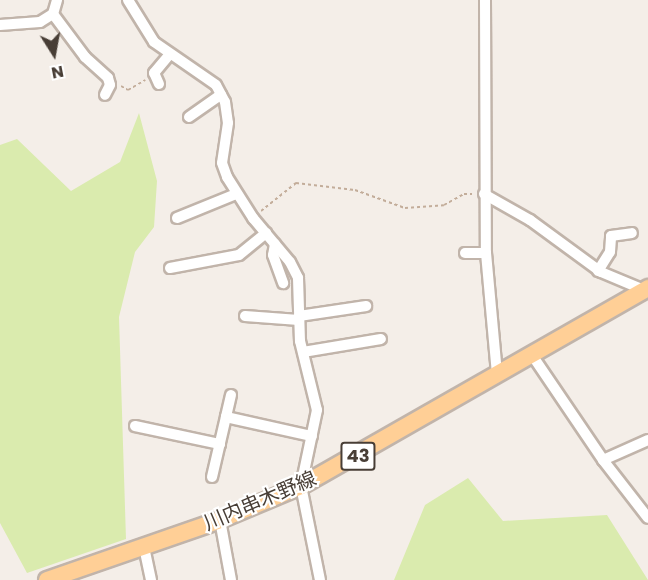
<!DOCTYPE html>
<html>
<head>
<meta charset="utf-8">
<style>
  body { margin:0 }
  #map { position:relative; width:648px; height:580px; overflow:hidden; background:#f4eee8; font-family:Poppins,"Noto Sans JP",sans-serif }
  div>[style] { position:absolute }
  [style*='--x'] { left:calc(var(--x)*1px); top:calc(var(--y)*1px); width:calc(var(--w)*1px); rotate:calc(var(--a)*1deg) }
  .green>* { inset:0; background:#daebae }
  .path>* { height:2px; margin-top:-1px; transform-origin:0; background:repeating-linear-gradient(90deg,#c3ad9a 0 3px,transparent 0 6px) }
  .roads { filter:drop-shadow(2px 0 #c1b4aa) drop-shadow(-2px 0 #c1b4aa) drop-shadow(0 2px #c1b4aa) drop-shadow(0 -2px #c1b4aa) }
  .minor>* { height:10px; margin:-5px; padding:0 5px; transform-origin:5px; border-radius:5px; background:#fff }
  .primary>* { height:16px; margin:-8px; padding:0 8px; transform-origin:8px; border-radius:8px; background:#ffcf96 }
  span { translate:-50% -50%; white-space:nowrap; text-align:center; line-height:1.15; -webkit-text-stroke:4.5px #fff; paint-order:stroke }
  .shield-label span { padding:2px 4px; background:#fff; border:2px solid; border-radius:4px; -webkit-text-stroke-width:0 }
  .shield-label { font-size:18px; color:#483e36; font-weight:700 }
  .street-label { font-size:20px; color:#483e36 }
  .north { position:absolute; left:24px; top:24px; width:60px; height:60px; -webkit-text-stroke:4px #fff; paint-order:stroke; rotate:169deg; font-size:16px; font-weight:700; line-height:24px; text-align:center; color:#483e36 }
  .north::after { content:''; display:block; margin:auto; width:21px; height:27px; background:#483e36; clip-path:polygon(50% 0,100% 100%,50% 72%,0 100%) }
</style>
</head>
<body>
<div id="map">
  <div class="green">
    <i style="clip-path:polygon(139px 113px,157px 181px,154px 227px,135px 252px,119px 317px,126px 539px,27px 573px,0 523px,0 145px,17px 139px,71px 191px,120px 162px)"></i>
    <i style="clip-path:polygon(468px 478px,503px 521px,607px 515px,648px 580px,394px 580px,425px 505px)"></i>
  </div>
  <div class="path">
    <i style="--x:121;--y:86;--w:8;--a:30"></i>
    <i style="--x:128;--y:90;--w:20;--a:-30"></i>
    <i style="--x:261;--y:211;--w:45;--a:-38.7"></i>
    <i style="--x:296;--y:183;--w:59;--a:6.8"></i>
    <i style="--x:355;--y:190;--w:53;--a:19.8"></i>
    <i style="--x:405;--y:208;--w:39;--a:-4"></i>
    <i style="--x:444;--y:205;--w:23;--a:-29"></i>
    <i style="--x:464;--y:194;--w:8;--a:0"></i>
  </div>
  <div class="roads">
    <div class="minor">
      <i style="--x:128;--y:0;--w:49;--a:58.2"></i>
      <i style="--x:154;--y:42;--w:75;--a:34.7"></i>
      <i style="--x:216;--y:85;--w:19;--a:62"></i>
      <i style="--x:225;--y:102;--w:21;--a:82"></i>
      <i style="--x:228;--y:123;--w:40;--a:98.5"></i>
      <i style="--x:222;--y:163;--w:15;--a:70"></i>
      <i style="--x:227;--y:177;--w:49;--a:57.6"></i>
      <i style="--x:253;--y:218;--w:57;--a:49.9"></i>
      <i style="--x:290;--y:262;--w:18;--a:63"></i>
      <i style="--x:298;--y:278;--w:63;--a:88.2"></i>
      <i style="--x:300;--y:341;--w:71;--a:76.2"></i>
      <i style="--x:317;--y:410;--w:78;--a:101.9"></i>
      <i style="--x:301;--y:486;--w:96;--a:78.6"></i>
      <i style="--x:485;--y:0;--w:253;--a:89.8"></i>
      <i style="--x:486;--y:253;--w:121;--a:84.8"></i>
      <i style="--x:53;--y:14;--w:54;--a:53.3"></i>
      <i style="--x:85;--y:57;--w:31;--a:42"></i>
      <i style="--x:108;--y:78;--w:7;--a:74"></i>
      <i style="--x:110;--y:85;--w:11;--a:117"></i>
      <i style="--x:0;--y:25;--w:40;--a:-4.3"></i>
      <i style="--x:40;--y:22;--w:15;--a:-32"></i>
      <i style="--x:53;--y:14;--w:15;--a:-74"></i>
      <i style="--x:159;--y:84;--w:12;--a:-114"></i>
      <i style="--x:154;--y:73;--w:23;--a:-50"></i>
      <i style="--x:189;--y:117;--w:39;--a:-35"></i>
      <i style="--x:484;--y:194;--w:53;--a:29.5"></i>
      <i style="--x:530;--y:220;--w:88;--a:36.2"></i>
      <i style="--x:601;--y:272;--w:47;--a:22.7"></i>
      <i style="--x:177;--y:218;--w:64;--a:-22.1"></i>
      <i style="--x:275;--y:244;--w:11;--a:100"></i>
      <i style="--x:273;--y:255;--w:30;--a:70"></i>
      <i style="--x:465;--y:253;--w:21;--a:0"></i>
      <i style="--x:170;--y:268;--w:70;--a:-10.7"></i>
      <i style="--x:239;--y:255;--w:35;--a:-39"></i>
      <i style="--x:598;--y:271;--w:22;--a:-58"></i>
      <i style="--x:610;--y:252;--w:16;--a:-86"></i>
      <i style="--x:611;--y:236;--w:21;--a:-8"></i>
      <i style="--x:245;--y:316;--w:54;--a:4.2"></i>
      <i style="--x:299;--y:316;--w:68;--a:-8.5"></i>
      <i style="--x:303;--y:352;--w:79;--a:-9.5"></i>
      <i style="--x:532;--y:355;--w:127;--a:55.9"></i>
      <i style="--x:603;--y:460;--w:73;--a:52.2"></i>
      <i style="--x:231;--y:395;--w:23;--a:103"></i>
      <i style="--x:226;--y:417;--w:88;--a:12.5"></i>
      <i style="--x:135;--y:426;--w:87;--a:12"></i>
      <i style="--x:603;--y:460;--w:49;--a:-24"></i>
      <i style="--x:212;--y:477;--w:62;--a:-76.9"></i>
      <i style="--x:220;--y:520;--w:61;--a:79.6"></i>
      <i style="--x:144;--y:547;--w:34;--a:78"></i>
    </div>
    <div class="primary">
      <i style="--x:47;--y:580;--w:183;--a:-19.1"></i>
      <i style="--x:220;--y:520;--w:88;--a:-22.8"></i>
      <i style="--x:301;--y:486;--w:400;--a:-29.7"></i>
    </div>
  </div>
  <div class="shield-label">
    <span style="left:358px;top:456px">43</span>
  </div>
  <div class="street-label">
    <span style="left:260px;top:501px;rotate:-23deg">川内串木野線</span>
  </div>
  <div class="north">N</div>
</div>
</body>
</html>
